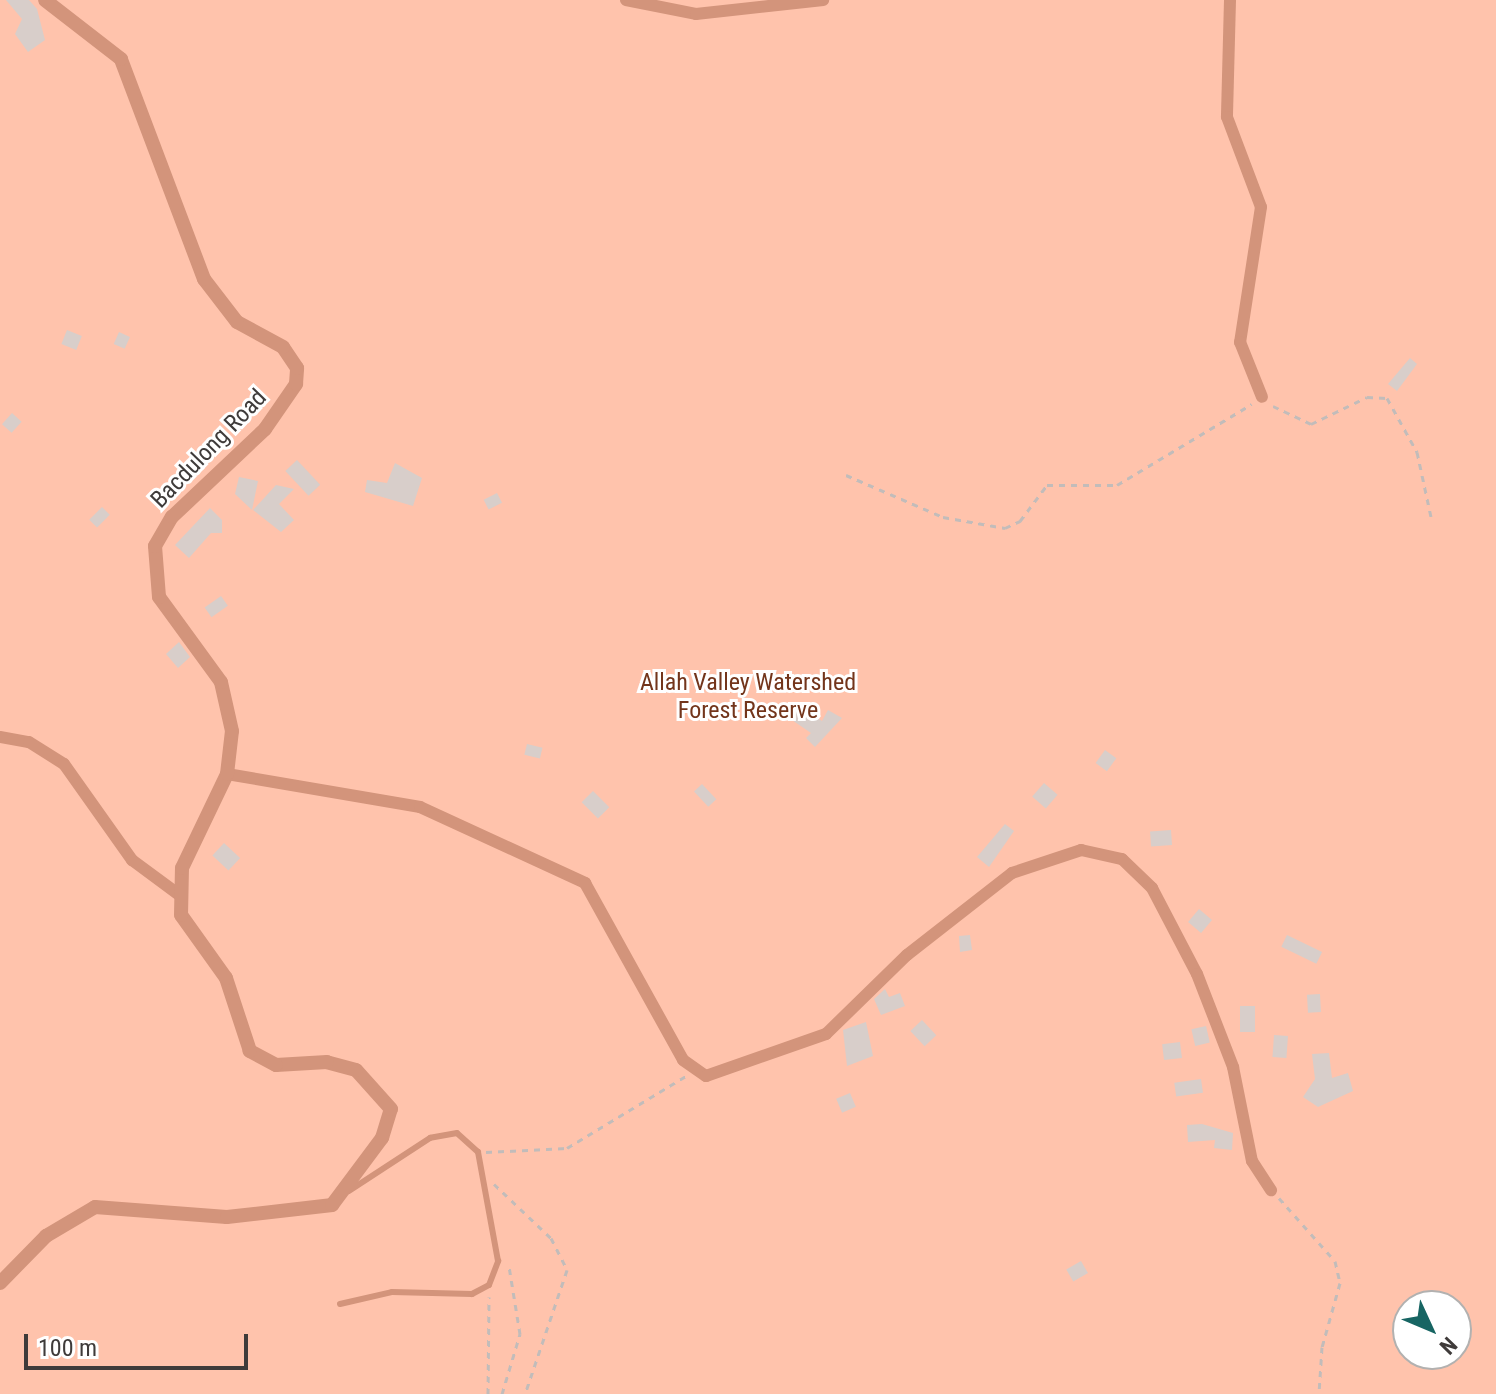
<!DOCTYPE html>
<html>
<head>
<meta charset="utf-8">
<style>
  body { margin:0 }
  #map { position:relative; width:1496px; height:1394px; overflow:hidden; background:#fff8f6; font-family:"Roboto Condensed",sans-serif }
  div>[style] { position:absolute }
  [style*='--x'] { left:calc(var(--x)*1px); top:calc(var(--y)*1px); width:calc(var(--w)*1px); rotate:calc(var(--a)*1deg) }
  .green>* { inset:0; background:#ffc3ac }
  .building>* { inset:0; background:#d8ceca; transform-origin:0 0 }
  .path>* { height:3px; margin-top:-1.5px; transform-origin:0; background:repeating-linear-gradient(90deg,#c2bcba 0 6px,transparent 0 12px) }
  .service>* { height:6px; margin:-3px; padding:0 3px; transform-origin:3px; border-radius:3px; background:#d3947b }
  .minor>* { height:12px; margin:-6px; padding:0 6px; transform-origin:6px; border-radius:6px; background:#d3947b }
  .tertiary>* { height:14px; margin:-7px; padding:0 7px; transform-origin:7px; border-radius:7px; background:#d3947b }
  span { translate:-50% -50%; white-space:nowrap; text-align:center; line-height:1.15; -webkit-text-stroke:6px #fff; paint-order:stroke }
  .street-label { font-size:24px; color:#3f3b3a }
  .park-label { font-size:24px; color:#73351b }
  .north { position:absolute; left:1392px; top:1290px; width:80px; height:80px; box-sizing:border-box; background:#fff; border:2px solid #b2b1b0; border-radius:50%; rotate:134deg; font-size:22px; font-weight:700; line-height:32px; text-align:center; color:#3f3b3a }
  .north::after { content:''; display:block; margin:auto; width:28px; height:36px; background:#176563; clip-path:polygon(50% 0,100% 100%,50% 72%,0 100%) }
  .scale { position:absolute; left:24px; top:1334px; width:224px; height:36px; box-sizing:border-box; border:4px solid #3f3b3a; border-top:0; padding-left:10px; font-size:24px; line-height:28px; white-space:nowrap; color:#3f3b3a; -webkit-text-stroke:6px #fff; paint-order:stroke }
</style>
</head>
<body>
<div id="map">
  <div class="green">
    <i style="clip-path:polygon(evenodd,0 0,1496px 0,1496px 1394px,0 1394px,0 0,1408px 1306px,1456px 1306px,1456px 1354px,1408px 1354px,1408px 1306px)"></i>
  </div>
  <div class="building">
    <i style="clip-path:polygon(6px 0,29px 0,37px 9px,45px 40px,28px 52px,15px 34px,22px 19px)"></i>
    <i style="left:67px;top:330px;width:16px;height:15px;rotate:22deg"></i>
    <i style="left:119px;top:332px;width:12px;height:13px;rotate:24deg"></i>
    <i style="clip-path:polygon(1410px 358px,1417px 364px,1397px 391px,1388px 384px)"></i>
    <i style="left:12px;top:413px;width:13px;height:15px;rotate:42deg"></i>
    <i style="left:297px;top:460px;width:34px;height:16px;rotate:47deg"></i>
    <i style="clip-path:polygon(395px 463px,422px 478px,413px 506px,365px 492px,367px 480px,387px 483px)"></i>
    <i style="clip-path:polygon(239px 477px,258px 481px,252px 510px,235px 494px)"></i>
    <i style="clip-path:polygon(276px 485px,294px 489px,279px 504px,294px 520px,281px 532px,253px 510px)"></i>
    <i style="left:497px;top:493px;width:11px;height:15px;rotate:63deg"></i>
    <i style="left:102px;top:507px;width:11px;height:18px;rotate:45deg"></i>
    <i style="clip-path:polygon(210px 508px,222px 520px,222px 533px,211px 533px,189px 558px,175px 545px)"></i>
    <i style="left:221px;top:596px;width:12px;height:20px;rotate:55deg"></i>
    <i style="clip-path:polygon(179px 642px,190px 657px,178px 668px,166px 654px)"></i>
    <i style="clip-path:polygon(797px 705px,822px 721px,828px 710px,842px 718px,815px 747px,806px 738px,811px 733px,789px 718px)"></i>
    <i style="left:527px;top:744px;width:16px;height:11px;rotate:14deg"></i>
    <i style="left:1105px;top:750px;width:14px;height:16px;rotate:36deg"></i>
    <i style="left:1044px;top:783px;width:18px;height:18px;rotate:41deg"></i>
    <i style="left:702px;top:784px;width:21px;height:11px;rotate:47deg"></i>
    <i style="left:593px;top:791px;width:23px;height:16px;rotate:45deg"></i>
    <i style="clip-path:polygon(1005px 824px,1014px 831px,989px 867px,977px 857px)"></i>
    <i style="left:1171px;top:830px;width:15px;height:21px;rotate:86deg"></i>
    <i style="left:224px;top:843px;width:22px;height:17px;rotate:43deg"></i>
    <i style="left:1199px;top:909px;width:17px;height:17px;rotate:40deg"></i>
    <i style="clip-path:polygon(970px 935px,972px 950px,960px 952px,959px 936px)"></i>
    <i style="left:1287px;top:935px;width:39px;height:13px;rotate:26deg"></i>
    <i style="clip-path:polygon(885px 989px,889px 997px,900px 993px,905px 1006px,881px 1015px,874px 999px)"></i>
    <i style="left:1320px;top:994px;width:18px;height:13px;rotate:87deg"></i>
    <i style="left:1240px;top:1006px;width:15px;height:26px"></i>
    <i style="left:922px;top:1020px;width:21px;height:16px;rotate:47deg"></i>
    <i style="clip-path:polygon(866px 1022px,873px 1056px,847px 1066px,843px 1030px)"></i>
    <i style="left:1206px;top:1026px;width:17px;height:15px;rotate:77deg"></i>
    <i style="left:1274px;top:1035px;width:14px;height:22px;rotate:4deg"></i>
    <i style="left:1180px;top:1042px;width:16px;height:18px;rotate:83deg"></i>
    <i style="clip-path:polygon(1329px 1053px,1332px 1078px,1348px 1073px,1353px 1091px,1318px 1107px,1303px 1097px,1315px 1079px,1312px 1054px)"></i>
    <i style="left:1201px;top:1079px;width:14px;height:27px;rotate:82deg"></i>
    <i style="left:850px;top:1093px;width:15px;height:15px;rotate:67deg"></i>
    <i style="clip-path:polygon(1202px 1124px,1233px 1133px,1232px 1150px,1214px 1148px,1215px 1140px,1188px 1142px,1187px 1125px)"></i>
    <i style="left:1081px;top:1261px;width:14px;height:17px;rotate:60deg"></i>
  </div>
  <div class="path">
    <i style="--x:1273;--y:406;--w:42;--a:25.3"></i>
    <i style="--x:1311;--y:424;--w:62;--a:-25.7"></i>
    <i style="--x:1367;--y:397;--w:20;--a:3"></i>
    <i style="--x:1387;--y:398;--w:62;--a:60.9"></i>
    <i style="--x:1417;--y:452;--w:66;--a:77.8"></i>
    <i style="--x:846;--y:475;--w:106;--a:23.4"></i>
    <i style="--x:943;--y:517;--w:63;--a:10.1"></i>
    <i style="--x:1005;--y:528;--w:17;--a:-25"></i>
    <i style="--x:1020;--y:521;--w:45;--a:-53.1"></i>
    <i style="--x:1047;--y:485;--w:70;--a:0"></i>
    <i style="--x:1117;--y:485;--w:157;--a:-31"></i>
    <i style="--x:486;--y:1152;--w:81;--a:-2.8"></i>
    <i style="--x:567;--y:1148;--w:139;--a:-31.2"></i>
    <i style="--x:494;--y:1184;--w:79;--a:43.5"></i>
    <i style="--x:551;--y:1238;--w:36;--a:63"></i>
    <i style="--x:567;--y:1270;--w:131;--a:108.7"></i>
    <i style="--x:1279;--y:1198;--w:84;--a:48.4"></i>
    <i style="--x:1335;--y:1261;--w:23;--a:77"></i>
    <i style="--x:1340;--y:1283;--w:66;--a:105.7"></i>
    <i style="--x:1322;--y:1347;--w:47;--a:93.7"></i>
    <i style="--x:488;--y:1394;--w:97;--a:-89.4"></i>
    <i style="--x:502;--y:1394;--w:63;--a:-73.3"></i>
    <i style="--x:520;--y:1334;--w:69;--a:-99.2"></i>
  </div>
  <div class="service">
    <i style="--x:340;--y:1304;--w:53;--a:-13"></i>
    <i style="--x:392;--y:1292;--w:80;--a:1.4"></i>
    <i style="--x:472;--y:1294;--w:19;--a:-28"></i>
    <i style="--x:489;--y:1285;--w:26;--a:-69"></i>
    <i style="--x:498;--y:1261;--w:111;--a:-100.4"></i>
    <i style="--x:478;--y:1152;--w:28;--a:-138"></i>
    <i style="--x:457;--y:1133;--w:27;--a:170"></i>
    <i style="--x:430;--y:1138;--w:97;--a:146.8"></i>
  </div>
  <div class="minor">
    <i style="--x:626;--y:0;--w:71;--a:11.3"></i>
    <i style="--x:696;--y:14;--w:128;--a:-6.3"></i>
    <i style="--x:1230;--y:0;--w:117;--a:91.5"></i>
    <i style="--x:1227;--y:117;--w:96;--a:69.3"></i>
    <i style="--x:1261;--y:207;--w:137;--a:98.8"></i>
    <i style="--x:1240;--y:342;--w:59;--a:68.2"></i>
    <i style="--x:0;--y:737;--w:29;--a:10"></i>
    <i style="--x:29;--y:742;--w:41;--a:32.2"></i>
    <i style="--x:64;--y:764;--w:118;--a:54.7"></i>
    <i style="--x:132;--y:860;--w:57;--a:36.5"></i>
    <i style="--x:227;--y:774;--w:196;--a:9.7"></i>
    <i style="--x:420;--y:807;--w:182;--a:24.7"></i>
    <i style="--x:585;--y:883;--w:202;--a:61"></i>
    <i style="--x:683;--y:1060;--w:28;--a:35"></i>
    <i style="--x:706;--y:1076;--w:127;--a:-19.3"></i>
    <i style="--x:826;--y:1034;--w:113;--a:-44.3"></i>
    <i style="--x:907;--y:955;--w:133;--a:-38"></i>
    <i style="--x:1012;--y:873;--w:73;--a:-18.4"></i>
    <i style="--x:1081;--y:850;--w:42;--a:12.4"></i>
    <i style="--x:1122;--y:859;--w:42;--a:44"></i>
    <i style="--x:1152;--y:888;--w:97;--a:62.4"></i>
    <i style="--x:1197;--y:974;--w:100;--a:68.8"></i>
    <i style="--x:1233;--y:1067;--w:96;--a:78.6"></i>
    <i style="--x:1252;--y:1161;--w:35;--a:57"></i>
  </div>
  <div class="tertiary">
    <i style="--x:0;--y:1283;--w:66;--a:-45.6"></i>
    <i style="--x:46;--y:1236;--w:57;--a:-30.6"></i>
    <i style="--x:95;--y:1207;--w:132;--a:4.3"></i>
    <i style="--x:227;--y:1217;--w:106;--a:-6.5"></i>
    <i style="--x:332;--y:1205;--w:84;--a:-53.3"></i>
    <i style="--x:382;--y:1138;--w:30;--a:-73"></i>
    <i style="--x:391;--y:1109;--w:52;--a:-131.9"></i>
    <i style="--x:356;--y:1070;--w:30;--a:-165"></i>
    <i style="--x:327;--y:1062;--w:51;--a:176.6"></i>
    <i style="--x:276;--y:1065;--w:30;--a:-152"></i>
    <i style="--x:250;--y:1051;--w:77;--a:-108.2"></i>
    <i style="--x:226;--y:978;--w:77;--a:-125.5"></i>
    <i style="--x:181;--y:915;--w:47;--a:-88.8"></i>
    <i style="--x:182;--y:868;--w:104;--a:-64.4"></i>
    <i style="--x:227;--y:774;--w:43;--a:-83.4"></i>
    <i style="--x:232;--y:731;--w:50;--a:-102.7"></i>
    <i style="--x:221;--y:682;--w:105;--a:-126.1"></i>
    <i style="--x:159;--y:597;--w:51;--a:-94.5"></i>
    <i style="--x:155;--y:546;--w:34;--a:-60"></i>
    <i style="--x:172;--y:517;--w:128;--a:-43.4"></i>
    <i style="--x:265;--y:429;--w:55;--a:-55.4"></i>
    <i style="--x:296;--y:384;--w:16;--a:-86"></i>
    <i style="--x:297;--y:368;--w:25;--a:-124"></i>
    <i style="--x:283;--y:347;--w:52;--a:-151.5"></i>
    <i style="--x:237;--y:322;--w:54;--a:-127.5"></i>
    <i style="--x:204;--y:279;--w:235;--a:-110.7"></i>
    <i style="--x:121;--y:59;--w:96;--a:-142.2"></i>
  </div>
  <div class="street-label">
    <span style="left:209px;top:449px;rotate:-46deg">Bacdulong Road</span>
  </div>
  <div class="park-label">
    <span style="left:748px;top:697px">Allah Valley Watershed<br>Forest Reserve</span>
  </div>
  <div class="north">N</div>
  <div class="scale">100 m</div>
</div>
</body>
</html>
